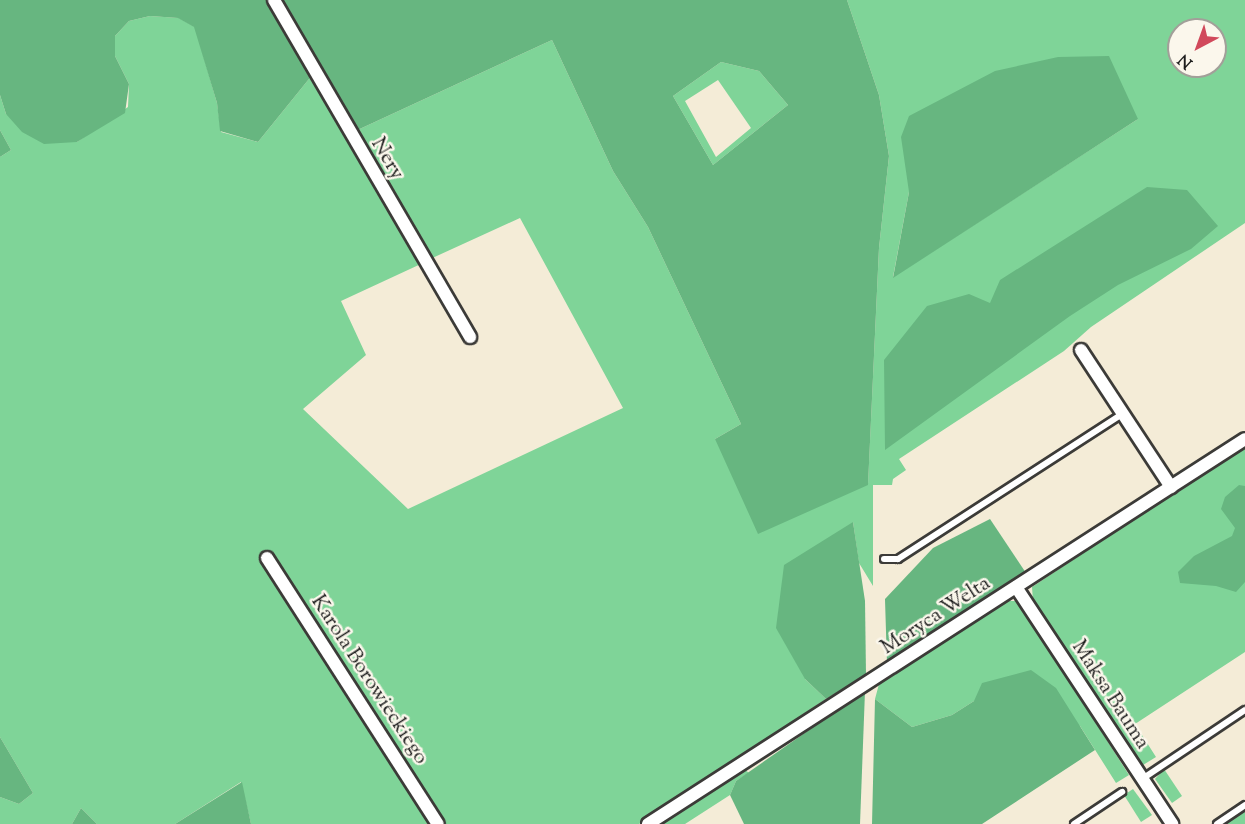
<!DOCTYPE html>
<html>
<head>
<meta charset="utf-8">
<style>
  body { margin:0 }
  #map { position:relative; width:1245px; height:824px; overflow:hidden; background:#f4ecd7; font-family:"Sorts Mill Goudy",serif }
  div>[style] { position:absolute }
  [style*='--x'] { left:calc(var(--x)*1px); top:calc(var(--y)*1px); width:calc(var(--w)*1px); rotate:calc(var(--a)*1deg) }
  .green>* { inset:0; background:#7fd498 }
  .forest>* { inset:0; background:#67b680 }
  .roads { filter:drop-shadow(2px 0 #3c3b38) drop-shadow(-2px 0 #3c3b38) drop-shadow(0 2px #3c3b38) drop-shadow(0 -2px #3c3b38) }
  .service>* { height:6px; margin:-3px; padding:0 3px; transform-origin:3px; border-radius:3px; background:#fff }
  .minor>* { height:12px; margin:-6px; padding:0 6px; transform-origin:6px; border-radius:6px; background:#fff }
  span { translate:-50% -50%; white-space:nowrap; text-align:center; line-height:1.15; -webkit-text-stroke:5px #fbf7ec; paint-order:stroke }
  .street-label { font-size:21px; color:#1c1c1c }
  .north { position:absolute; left:1167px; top:18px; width:60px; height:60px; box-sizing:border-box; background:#fbf7ec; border:2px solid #a29f99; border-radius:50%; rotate:221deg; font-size:16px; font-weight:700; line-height:24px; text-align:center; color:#1c1c1c }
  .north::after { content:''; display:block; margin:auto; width:21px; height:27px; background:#d1495b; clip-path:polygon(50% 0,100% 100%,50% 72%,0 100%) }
</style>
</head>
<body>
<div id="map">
  <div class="green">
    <i style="clip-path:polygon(evenodd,847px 0,1245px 0,1245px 223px,1091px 327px,1064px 351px,899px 459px,906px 470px,893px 479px,892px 485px,873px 485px,873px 586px,859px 563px,853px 522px,805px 679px,826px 699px,639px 824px,251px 824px,241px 782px,175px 824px,97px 824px,81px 808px,72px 824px,0 824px,0 797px,19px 804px,33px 793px,0 737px,0 157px,11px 150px,0 130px,0 95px,6px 114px,77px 142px,128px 107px,129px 84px,115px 56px,115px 36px,129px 21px,150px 16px,179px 18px,195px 27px,217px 103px,221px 132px,258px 142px,313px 74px,423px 263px,341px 301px,366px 355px,303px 409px,408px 509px,623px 408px,520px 218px,428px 260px,351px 133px,552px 40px,613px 171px,648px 227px,741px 424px,715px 439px,868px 484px,879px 248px,889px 156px,879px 95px,847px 0,1179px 30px,1215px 30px,1215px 66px,1179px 66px,1179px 30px,847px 0,1138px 119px,893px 277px,909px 192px,1138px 119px)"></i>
    <i style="clip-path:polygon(evenodd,721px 62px,759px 71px,788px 105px,713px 165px,673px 96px,721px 62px,718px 80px,751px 128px,716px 157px,685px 101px,718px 80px)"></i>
    <i style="clip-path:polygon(1245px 446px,1245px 652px,1135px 724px,1156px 757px,1143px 765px,1033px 601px,1032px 587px)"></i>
    <i style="clip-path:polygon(1005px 601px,1017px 601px,1024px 610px,1129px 775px,1116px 783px,1080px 726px,974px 701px,952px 715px,912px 727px,875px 699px,879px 684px)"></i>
    <i style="clip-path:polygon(744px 769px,749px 773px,736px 781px,730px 795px,685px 824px,659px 824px)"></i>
    <i style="clip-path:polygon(1164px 769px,1182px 796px,1172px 803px,1155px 779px)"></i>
    <i style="clip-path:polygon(1133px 789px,1152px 815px,1141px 822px,1124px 795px)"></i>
    <i style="clip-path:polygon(1245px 809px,1245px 824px,1223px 824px)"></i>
  </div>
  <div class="forest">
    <i style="clip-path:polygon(0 0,270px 0,313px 74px,258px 142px,220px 131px,217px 103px,194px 27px,178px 18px,150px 16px,129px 21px,115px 36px,115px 56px,129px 84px,125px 113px,77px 142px,44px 144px,22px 132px,6px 114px,0 95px)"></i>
    <i style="clip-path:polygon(evenodd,277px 0,847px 0,879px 95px,889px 156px,879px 248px,868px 485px,758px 534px,715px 439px,741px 424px,648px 227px,613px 171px,552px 40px,351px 133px,277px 0,721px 62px,759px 71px,788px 105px,713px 165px,673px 96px,721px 62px)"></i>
    <i style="clip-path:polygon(1109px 56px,1138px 119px,893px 278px,909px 192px,901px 137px,909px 116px,995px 71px,1058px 57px)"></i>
    <i style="clip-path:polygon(0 130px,11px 150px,0 157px)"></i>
    <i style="clip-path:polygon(1147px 187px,1187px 190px,1218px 226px,1191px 249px,1118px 285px,1070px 316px,885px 450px,884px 360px,927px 306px,969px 294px,990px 303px,1000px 280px)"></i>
    <i style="clip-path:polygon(1239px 485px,1245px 486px,1245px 582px,1236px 592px,1216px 586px,1180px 583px,1178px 572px,1194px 556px,1232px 536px,1235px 528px,1221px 509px,1225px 497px)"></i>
    <i style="clip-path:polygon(990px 519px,1026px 573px,887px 664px,885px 599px,933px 548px)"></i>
    <i style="clip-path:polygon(853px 522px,865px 601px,866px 675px,826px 699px,805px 679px,776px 628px,784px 565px)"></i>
    <i style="clip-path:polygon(1031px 670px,1056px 688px,1095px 750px,982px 824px,872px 824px,875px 699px,912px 727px,952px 715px,974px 701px,982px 683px)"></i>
    <i style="clip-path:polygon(865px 691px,860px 824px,744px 824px,730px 795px,736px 781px)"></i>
    <i style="clip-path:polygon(0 737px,33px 793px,19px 804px,0 797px)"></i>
    <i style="clip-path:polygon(242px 782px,251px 824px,175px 824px)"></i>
    <i style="clip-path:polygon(81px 808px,97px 824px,72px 824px)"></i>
  </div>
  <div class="roads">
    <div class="service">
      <i style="--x:884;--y:559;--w:14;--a:0"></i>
      <i style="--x:898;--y:559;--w:267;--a:-32.9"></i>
      <i style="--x:1142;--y:779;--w:124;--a:-33.8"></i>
      <i style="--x:1074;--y:824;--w:58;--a:-33.7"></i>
      <i style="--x:1217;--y:824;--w:34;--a:-34"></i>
    </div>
    <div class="minor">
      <i style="--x:274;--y:0;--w:390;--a:59.8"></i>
      <i style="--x:1081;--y:350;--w:164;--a:56.7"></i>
      <i style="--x:267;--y:558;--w:316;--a:57.3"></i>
      <i style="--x:1016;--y:587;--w:284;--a:56.6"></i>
      <i style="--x:648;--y:824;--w:710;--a:-32.82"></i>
    </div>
  </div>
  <div class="street-label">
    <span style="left:387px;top:159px;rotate:59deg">Nery</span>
    <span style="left:936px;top:616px;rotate:-33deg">Moryca Welta</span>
    <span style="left:369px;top:680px;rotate:57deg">Karola Borowieckiego</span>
    <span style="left:1110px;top:695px;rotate:57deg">Maksa Bauma</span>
  </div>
  <div class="north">N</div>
</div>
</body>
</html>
